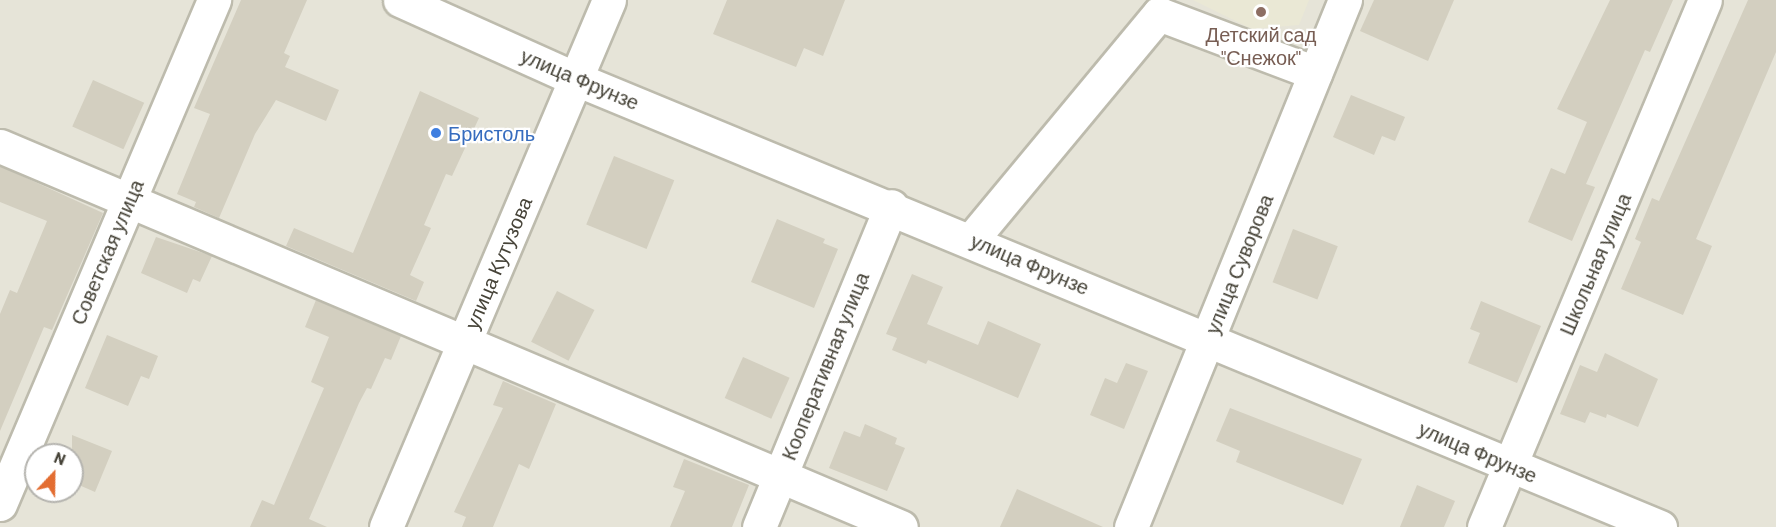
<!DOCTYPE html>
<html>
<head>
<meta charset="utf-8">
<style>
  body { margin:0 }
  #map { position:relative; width:1776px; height:527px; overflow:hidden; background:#f3f2e9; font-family:Barlow,sans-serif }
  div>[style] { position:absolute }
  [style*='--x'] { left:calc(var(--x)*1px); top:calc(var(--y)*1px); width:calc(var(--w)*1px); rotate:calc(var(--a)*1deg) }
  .residential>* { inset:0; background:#e6e4d8 }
  .education>* { inset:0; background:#eae8d5 }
  .building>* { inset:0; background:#d3cfc0; transform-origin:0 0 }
  .roads { filter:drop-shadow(2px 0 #bdbbad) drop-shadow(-2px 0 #bdbbad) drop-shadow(0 2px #bdbbad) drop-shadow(0 -2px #bdbbad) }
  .minor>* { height:33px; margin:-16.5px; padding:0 16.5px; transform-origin:16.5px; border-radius:16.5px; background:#fff }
  .dots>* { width:16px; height:16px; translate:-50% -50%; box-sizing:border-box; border:3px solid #fff; border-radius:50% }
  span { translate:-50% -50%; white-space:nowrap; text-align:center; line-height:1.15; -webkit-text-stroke:4.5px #fff; paint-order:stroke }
  .education-label { font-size:20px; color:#785e54 }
  .street-label { font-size:20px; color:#464338 }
  .shop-label { font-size:20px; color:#366cbe }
  .left { translate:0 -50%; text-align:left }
  .north { position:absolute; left:24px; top:443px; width:60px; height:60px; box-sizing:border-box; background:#fff; border:2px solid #b5b4af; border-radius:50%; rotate:22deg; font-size:16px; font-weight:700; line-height:24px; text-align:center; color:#464338 }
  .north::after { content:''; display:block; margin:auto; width:21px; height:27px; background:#e36d31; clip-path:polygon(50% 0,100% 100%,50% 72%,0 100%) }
</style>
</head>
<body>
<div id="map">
  <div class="residential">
    <i style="clip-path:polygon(evenodd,0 0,1776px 0,1776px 527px,0 527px,0 0,36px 455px,72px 455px,72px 491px,36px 491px,36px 455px)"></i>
  </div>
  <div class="education">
    <i style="clip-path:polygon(1193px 0,1309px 0,1299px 25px,1252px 29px)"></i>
  </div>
  <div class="building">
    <i style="clip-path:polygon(241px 0,307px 0,284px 53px,290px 56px,285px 67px,339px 90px,326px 121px,276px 100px,255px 134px,219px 218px,194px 207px,196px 202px,177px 194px,210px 114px,194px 108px)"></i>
    <i style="clip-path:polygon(727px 0,845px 0,823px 56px,804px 48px,796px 67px,713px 34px)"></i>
    <i style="clip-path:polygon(1374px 0,1454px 0,1428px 61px,1360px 31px)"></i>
    <i style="clip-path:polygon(1610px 0,1673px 0,1650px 52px,1645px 50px,1586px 184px,1595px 187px,1572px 241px,1528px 222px,1551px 168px,1565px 174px,1587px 122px,1557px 109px)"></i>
    <i style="clip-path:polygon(1748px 0,1776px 0,1776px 52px,1696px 239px,1712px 246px,1683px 315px,1621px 289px,1641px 242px,1635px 239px,1652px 198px,1659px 201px)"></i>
    <i style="left:93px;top:80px;width:56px;height:51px;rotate:24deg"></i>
    <i style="clip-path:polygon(420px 91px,479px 118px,452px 176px,446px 174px,424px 225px,431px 228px,410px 275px,424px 282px,416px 301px,286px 246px,294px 228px,353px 253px)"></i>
    <i style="clip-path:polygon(1351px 95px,1405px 117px,1395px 141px,1382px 136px,1374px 155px,1333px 137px)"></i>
    <i style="left:614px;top:156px;width:65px;height:74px;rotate:22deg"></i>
    <i style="clip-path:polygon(0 166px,103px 213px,52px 330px,44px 327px,0 431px,0 314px,10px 290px,17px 293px,47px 221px,0 202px)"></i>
    <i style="clip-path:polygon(777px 219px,825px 239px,823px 243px,838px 249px,814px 308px,751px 282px)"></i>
    <i style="left:1293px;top:229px;width:48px;height:57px;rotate:21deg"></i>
    <i style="clip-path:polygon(156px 237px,212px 256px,200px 282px,193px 279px,187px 293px,141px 273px)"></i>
    <i style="clip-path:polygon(912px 274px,943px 287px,927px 324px,978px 345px,988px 321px,1041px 344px,1018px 398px,928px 360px,926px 364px,892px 350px,897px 338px,886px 334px)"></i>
    <i style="left:557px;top:291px;width:42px;height:57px;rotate:27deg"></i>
    <i style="clip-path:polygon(316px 300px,401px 336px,391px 360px,385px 358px,371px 389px,367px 388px,359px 403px,309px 519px,327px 527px,250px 527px,262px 500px,274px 505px,324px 388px,311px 382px,329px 337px,305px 327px)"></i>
    <i style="clip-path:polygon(1481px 301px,1541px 326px,1517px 383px,1468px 363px,1480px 333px,1470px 329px)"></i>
    <i style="clip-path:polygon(107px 335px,158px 356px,149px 379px,141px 376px,128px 406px,85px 388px)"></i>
    <i style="clip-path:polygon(1605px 353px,1658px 379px,1638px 427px,1607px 414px,1606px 418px,1590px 412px,1585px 423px,1560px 414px,1580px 365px,1597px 372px)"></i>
    <i style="left:743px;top:357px;width:51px;height:45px;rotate:24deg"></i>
    <i style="clip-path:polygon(1126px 363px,1148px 371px,1124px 429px,1090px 415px,1105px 378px,1117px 383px)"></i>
    <i style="clip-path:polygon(503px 381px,556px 404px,529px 469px,519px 464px,493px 527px,462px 527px,466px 517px,454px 512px,503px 408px,493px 405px)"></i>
    <i style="clip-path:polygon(1230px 408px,1362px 459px,1343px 505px,1236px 462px,1240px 451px,1216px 441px)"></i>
    <i style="clip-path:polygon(865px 424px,897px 438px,895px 444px,905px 448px,887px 491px,829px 468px,844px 431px,860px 437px)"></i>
    <i style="clip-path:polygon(72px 435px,112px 451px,95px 492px,72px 482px)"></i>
    <i style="clip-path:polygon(684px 459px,749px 485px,732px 527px,670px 527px,685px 491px,673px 487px)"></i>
    <i style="clip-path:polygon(1417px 485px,1455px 501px,1444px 527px,1400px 527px)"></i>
    <i style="clip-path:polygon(1017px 489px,1103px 527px,1000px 527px)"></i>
  </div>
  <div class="roads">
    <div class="minor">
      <i style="--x:400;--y:0;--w:193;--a:24.2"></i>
      <i style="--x:576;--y:79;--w:1173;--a:22.45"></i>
      <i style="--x:0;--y:146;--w:978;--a:22.92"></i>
      <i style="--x:972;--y:239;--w:293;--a:-50.3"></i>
      <i style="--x:1159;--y:14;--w:167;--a:20.7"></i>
      <i style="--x:0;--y:504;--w:548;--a:-66.99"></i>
      <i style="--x:386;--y:527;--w:572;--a:-67.06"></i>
      <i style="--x:759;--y:527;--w:347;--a:-67.6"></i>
      <i style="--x:1131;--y:527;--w:569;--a:-67.9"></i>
      <i style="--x:1484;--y:527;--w:571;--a:-67.25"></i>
    </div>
  </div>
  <div class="dots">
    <i style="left:1261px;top:12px;background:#8d6e63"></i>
    <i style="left:436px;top:133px;background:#3f7fe0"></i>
  </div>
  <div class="education-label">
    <span style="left:1261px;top:46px">Детский сад<br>"Снежок"</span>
  </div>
  <div class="street-label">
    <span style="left:580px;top:79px;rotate:23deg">улица Фрунзе</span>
    <span style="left:107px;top:252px;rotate:-67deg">Советская улица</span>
    <span style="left:498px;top:263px;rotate:-67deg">улица Кутузова</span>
    <span style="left:1030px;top:264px;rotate:23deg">улица Фрунзе</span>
    <span style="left:1239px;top:264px;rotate:-68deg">улица Суворова</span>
    <span style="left:1595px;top:264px;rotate:-67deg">Школьная улица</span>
    <span style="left:825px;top:366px;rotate:-68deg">Кооперативная улица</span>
    <span style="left:1478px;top:452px;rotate:23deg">улица Фрунзе</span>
  </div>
  <div class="shop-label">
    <span class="left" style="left:448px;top:133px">Бристоль</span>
  </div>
  <div class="north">N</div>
</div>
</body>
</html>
